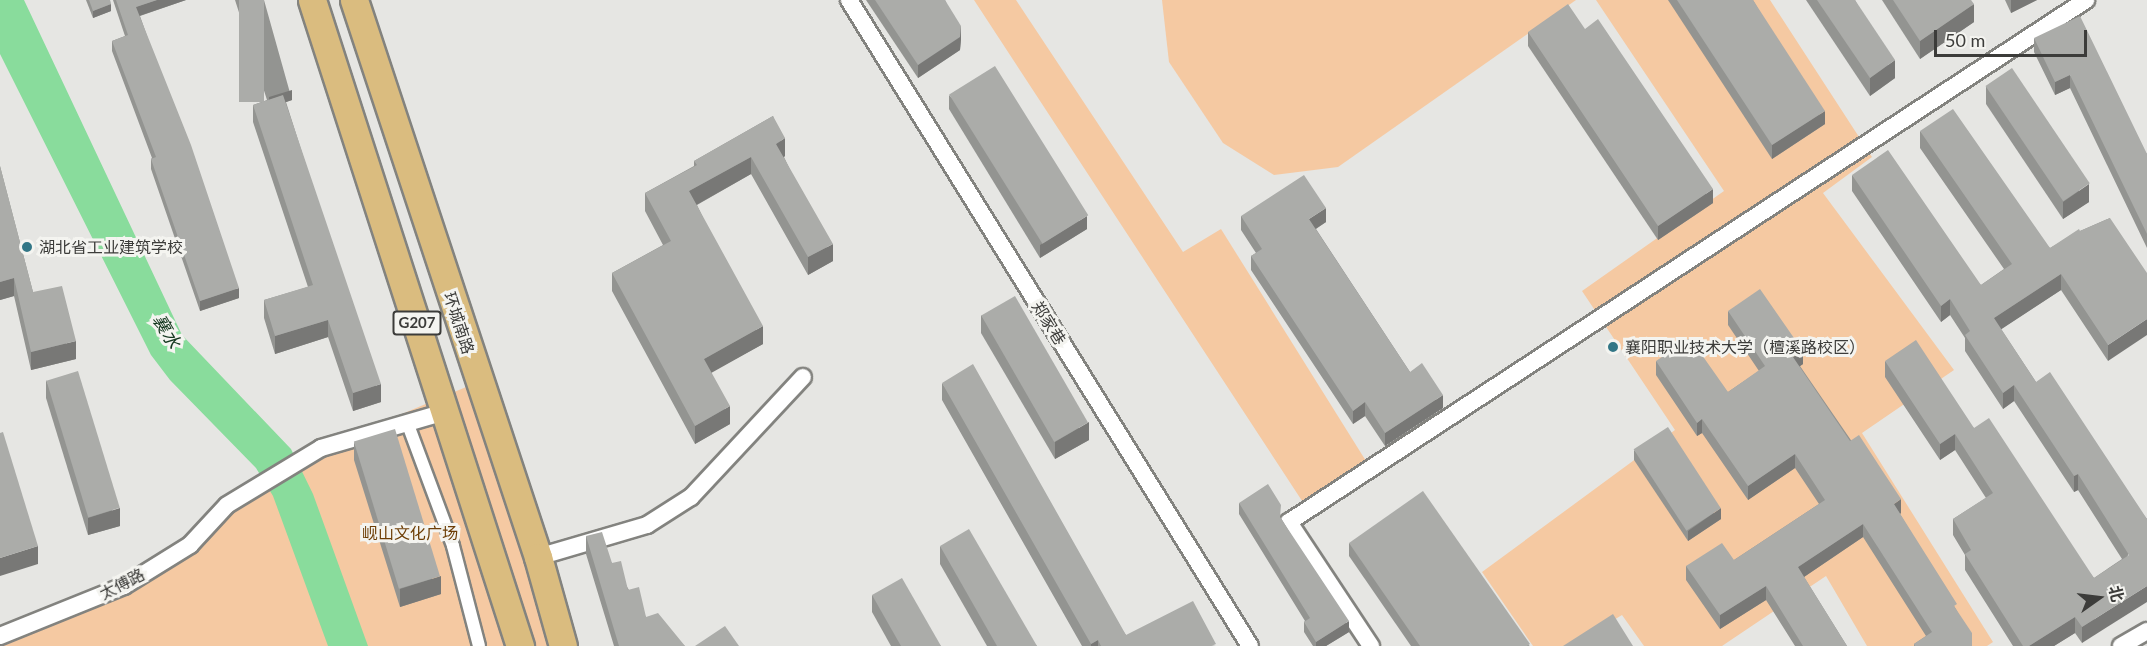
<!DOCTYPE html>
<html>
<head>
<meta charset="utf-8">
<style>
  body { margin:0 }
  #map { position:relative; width:2147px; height:646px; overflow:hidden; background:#e6e6e3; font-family:Lato,"Noto Sans SC",sans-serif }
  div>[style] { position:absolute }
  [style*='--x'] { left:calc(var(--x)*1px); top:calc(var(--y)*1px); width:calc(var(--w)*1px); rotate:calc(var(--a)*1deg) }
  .green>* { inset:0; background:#f5c9a2 }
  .water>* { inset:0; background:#89dc9c }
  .roads { filter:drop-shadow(2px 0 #83837f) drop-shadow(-2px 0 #83837f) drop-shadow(0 2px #83837f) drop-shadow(0 -2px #83837f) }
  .pedestrian>* { height:12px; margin:-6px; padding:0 6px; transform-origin:6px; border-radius:6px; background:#fff }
  .minor>* { height:16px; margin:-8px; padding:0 8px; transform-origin:8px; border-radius:8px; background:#fff }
  .trunk>* { height:27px; margin:-13.5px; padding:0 13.5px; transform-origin:13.5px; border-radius:13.5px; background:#dabc7f }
  .wall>* { inset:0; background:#939491 }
  .shaded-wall>* { inset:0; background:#787876 }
  .building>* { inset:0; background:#abaca9; transform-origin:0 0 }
  .dots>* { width:16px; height:16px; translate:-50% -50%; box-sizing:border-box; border:3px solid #f4f4f0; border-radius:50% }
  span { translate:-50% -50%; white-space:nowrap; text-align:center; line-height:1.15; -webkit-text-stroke:6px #f4f4f0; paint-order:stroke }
  .shield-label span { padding:2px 4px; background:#f4f4f0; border:2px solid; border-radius:4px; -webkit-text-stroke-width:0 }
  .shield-label { font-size:15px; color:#3c3c3a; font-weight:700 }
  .poi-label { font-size:16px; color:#3c3c3a }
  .left { translate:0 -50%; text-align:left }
  .street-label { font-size:16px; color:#3c3c3a }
  .park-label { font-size:16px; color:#6d3e06 }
  .water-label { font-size:18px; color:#14371e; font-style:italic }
  .north { position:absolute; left:2069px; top:568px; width:60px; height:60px; -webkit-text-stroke:4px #f4f4f0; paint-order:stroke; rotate:76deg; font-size:16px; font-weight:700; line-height:24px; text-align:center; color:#3c3c3a }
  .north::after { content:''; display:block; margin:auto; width:21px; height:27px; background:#3c3c3a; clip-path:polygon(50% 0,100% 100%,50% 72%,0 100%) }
  .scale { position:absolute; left:1934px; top:30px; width:153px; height:27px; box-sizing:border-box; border:3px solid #3c3c3a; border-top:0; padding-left:8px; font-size:18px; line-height:21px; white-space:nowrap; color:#3c3c3a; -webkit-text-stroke:4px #f4f4f0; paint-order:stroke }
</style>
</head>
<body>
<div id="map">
  <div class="green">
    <i style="clip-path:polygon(974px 0,1016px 0,1183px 252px,1221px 229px,1371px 469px,1308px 510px)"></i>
    <i style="clip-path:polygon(1162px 0,1576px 0,1338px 167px,1274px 175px,1223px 143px,1169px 62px)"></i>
    <i style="clip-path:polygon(1596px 0,1770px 0,1872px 157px,1823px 193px,1954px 370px,1862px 433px,1993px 642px,1987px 646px,1867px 646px,1826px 576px,1722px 646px,1644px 646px,1622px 615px,1571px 646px,1533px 646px,1482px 572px,1675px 430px,1582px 291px,1724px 191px)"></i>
    <i style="clip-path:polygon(478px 382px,563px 646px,0 646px,0 636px,124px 586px,190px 545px,210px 515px,321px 448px)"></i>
  </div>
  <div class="water">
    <i style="clip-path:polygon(0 0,24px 0,182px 335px,291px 449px,313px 494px,368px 646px,328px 646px,273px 496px,256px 468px,170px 380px,151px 355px,0 54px)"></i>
  </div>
  <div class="roads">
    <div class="pedestrian">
      <i style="--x:407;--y:422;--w:132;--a:69.6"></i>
      <i style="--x:453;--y:546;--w:103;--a:75.4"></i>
    </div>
    <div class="minor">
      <i style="--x:849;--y:0;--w:760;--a:58.17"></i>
      <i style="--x:538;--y:557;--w:114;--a:-16.4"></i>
      <i style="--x:647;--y:525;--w:52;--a:-32.5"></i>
      <i style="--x:691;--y:497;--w:164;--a:-47"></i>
      <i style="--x:0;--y:636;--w:134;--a:-22"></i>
      <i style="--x:124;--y:586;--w:78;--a:-31.8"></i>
      <i style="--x:190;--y:545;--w:54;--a:-47.2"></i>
      <i style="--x:227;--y:505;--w:110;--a:-31.2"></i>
      <i style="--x:321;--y:448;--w:129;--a:-16.2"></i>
      <i style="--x:1371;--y:646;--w:149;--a:-123.5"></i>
      <i style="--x:1289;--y:522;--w:953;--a:-33.22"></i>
      <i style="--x:2121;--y:646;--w:30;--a:-30"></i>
    </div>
    <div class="trunk">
      <i style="--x:312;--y:0;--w:679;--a:72.15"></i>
      <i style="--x:354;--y:0;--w:587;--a:71.72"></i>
      <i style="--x:538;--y:557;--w:92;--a:74.3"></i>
    </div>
  </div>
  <div class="wall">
    <i style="clip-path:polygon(86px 0,110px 0,111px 11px,93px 18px)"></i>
    <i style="clip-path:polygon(113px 0,186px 0,140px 16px,239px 298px,200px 311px,151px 169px,151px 159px,152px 158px,112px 51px,112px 41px,125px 36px)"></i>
    <i style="clip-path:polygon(235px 0,264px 0,292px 100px,286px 102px,381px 402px,353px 411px,328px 337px,275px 354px,264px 318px,264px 300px,308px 287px,253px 122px,253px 105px,267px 100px)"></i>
    <i style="clip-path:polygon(866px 0,945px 0,961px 39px,960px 50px,918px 78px)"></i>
    <i style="clip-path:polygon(1668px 0,1753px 0,1825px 124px,1772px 159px)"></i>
    <i style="clip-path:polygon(1806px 0,1855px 0,1895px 78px,1870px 96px)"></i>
    <i style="clip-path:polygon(1882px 0,1971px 0,1974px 22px,1920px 59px)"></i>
    <i style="clip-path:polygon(2005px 0,2037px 0,2011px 13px)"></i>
    <i style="clip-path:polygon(1585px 29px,1713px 203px,1658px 240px,1528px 46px,1528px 32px)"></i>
    <i style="clip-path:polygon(2034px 38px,2147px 154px,2147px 248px,2070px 88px,2055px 95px,2034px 52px)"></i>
    <i style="clip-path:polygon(1986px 86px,2089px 202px,2063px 219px,1986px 104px)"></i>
    <i style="clip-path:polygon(949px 95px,1087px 229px,1040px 258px,949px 109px)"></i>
    <i style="clip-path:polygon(773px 116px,785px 156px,784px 157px,833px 261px,808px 275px,751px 174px,697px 205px,763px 344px,711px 372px,730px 424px,695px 444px,612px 291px,612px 273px,663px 245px,645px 211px,645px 193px,694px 166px,694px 161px)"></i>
    <i style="clip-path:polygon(1920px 131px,2050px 248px,2080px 231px,2110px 218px,2108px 361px,2061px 290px,2001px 329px,2036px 382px,2147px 519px,2082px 643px,2075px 633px,2054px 646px,2013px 646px,1965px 570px,1965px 555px,1953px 535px,1953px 519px,1986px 498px,1955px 450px,1940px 460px,1885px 377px,1885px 361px,1974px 428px,2094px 578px,2122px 559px,2078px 490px,2074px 492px,2014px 401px,2003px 409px,1965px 351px,1965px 338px,1950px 315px,1941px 322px,1852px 191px,1852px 175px,1981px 285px,2004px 269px,1920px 148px)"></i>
    <i style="clip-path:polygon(0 166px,33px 292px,76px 359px,31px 370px,14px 296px,0 300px)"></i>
    <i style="clip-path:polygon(1241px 216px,1326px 222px,1316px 229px,1410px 372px,1443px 408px,1385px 446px,1365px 416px,1353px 424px,1251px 270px,1251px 256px,1256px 253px,1241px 230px)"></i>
    <i style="clip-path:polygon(1728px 311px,1803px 364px,1800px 366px,1901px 513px,1900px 514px,1957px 611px,1972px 646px,1914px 646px,1914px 644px,1926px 636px,1863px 537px,1804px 577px,1847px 646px,1795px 646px,1766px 600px,1720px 629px,1686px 580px,1686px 566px,1734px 560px,1819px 504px,1795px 468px,1748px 500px,1702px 433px,1697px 436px,1656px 375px,1656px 361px,1728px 392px,1759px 371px,1728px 325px)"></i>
    <i style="clip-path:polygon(981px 315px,1089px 440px,1055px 459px,981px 333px)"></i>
    <i style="clip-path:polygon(46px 380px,120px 526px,88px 535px,46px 398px)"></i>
    <i style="clip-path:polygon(942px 383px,1126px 635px,1216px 646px,1082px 646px,942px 400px)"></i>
    <i style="clip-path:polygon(354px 442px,441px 594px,400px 607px,354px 460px)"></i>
    <i style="clip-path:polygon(1634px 450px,1721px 519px,1688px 541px,1634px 460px)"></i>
    <i style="clip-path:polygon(1239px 503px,1281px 518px,1349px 632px,1326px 646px,1313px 646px,1304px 632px,1304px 622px,1305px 621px,1239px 514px)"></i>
    <i style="clip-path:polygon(586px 536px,612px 563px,646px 617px,685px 646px,614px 646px,586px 554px)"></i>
    <i style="clip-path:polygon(1349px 543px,1530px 646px,1411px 646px,1349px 556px)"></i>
    <i style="clip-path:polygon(940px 546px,1037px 646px,987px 646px,940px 564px)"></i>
    <i style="clip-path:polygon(872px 595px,941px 646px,891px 646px,872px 612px)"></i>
  </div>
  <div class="shaded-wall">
    <i style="clip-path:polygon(157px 0,186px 0,136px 17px,136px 7px)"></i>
    <i style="clip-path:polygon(2011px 0,2037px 0,2011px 13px)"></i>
    <i style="clip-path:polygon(111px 4px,111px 11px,93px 18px,93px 11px)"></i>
    <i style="clip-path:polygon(1974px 4px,1974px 22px,1920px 59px,1920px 41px)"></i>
    <i style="clip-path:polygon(961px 26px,961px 39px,960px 50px,918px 78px,918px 65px)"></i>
    <i style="clip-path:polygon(1895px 60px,1895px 78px,1870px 96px,1870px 78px)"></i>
    <i style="clip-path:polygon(2070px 75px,2070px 88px,2055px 95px,2055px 82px)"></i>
    <i style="clip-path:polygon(292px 90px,292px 100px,269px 108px,269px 97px)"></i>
    <i style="clip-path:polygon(1825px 111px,1825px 124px,1772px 159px,1772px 145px)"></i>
    <i style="clip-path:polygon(785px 138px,785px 156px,776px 162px,776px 144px)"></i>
    <i style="clip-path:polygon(751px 157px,751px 174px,689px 209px,689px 191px)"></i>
    <i style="clip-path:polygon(2089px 184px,2089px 202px,2063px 219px,2063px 202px)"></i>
    <i style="clip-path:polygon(1713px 189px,1713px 203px,1658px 240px,1658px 226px)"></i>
    <i style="clip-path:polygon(1326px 208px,1326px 222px,1309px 233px,1309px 219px)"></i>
    <i style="clip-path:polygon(1087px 216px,1087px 229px,1040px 258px,1040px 245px)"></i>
    <i style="clip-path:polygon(833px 244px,833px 261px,808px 275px,808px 257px)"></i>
    <i style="clip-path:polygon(2061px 274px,2061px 290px,1994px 334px,1994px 318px)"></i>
    <i style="clip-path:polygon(14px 278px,14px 296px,0 300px,0 282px)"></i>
    <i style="clip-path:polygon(239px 288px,239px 298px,200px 311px,200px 301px)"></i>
    <i style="clip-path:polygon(1950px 299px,1950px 315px,1941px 322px,1941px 306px)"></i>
    <i style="clip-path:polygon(2147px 319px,2147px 335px,2108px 361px,2108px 345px)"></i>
    <i style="clip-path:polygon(328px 320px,328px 337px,275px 354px,275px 336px)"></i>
    <i style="clip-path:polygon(763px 326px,763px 344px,704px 377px,704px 359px)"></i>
    <i style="clip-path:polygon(76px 341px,76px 359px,31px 370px,31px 352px)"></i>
    <i style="clip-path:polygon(1803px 351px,1803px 364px,1793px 371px,1793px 357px)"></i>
    <i style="clip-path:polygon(381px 384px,381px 402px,353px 411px,353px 393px)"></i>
    <i style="clip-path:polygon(2014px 385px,2014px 401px,2003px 409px,2003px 393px)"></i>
    <i style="clip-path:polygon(1443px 395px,1443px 408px,1385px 446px,1385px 433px)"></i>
    <i style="clip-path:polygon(1365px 402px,1365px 416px,1353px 424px,1353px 411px)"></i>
    <i style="clip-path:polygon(730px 406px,730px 424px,695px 444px,695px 426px)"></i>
    <i style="clip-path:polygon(1702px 419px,1702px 433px,1697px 436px,1697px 423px)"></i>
    <i style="clip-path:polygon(1089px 422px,1089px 440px,1055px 459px,1055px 442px)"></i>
    <i style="clip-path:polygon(1955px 434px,1955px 450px,1940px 460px,1940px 444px)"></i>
    <i style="clip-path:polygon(1795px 454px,1795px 468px,1748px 500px,1748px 486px)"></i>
    <i style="clip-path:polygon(2078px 474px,2078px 490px,2074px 492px,2074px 476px)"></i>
    <i style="clip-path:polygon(1901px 499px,1901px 513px,1894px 518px,1894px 504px)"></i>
    <i style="clip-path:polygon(120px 508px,120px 526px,88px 535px,88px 518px)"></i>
    <i style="clip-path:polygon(1721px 508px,1721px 519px,1688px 541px,1688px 531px)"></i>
    <i style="clip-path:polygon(1863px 524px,1863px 537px,1798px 581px,1798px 567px)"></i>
    <i style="clip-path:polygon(38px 546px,38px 564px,0 576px,0 558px)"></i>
    <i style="clip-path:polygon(441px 576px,441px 594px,400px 607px,400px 589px)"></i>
    <i style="clip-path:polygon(1766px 586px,1766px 600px,1720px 629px,1720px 615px)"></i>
    <i style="clip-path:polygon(2147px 586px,2147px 602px,2082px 643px,2082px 627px)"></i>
    <i style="clip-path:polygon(2075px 617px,2075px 633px,2054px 646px,2029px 646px)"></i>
    <i style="clip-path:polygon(1349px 621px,1349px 632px,1326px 646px,1316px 646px,1316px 642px)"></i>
    <i style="clip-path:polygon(1098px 640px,1098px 646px,1091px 646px,1091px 644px)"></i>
  </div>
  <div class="building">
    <i style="clip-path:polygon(89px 0,110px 0,111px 4px,93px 11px)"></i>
    <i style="clip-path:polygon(116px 0,157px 0,136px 7px,191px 145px,239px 288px,200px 301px,151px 159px,156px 157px,112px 41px,128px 35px)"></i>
    <i style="left:239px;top:0;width:25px;height:102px"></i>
    <i style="clip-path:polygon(875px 0,945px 0,961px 26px,960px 37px,918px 65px)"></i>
    <i style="clip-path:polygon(1677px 0,1753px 0,1825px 111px,1772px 145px)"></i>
    <i style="clip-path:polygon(1817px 0,1855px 0,1895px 60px,1870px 78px)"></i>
    <i style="clip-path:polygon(1893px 0,1971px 0,1974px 4px,1920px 41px)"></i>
    <i style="clip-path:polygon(1568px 4px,1585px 29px,1598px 19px,1713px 189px,1658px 226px,1528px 32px)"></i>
    <i style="clip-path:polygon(2080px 16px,2147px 154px,2147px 234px,2070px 75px,2055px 82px,2034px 38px)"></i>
    <i style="left:995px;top:66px;width:176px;height:54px;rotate:58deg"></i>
    <i style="left:2012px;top:68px;width:139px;height:32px;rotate:56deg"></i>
    <i style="clip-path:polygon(283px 95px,381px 384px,353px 393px,328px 320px,275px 336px,264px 300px,313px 285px,253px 105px)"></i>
    <i style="clip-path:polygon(1953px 109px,2050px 248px,2079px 229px,2080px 231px,2110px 218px,2147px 273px,2147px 319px,2108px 345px,2061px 274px,1994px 318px,2036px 382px,2050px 372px,2147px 519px,2147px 586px,2082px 627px,2075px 617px,2029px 646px,2023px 646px,1965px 554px,1971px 550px,1953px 519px,1993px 493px,1955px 434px,1940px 444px,1885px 361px,1916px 340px,1974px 428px,1989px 418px,2094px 578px,2129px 555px,2078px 474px,2074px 476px,2014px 385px,2003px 393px,1965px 335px,1970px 331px,1950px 299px,1941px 306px,1852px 175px,1888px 150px,1981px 285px,2012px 264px,1920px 131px)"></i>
    <i style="clip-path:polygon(773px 116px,785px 138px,776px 144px,833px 244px,808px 257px,751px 157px,689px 191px,763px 326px,704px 359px,730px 406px,695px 426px,612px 273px,671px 241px,645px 193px,697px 165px,694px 161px)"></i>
    <i style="clip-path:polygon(0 166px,33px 292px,62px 286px,76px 341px,31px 352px,14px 278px,0 282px)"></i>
    <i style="clip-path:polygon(1304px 175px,1326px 208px,1309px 219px,1410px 372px,1422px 363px,1443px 395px,1385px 433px,1365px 402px,1353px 411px,1251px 256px,1262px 249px,1241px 216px)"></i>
    <i style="clip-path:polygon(1760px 289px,1803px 351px,1793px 357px,1850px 441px,1859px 435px,1901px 499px,1894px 504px,1957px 604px,1954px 606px,1972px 633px,1972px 646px,1915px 646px,1914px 644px,1932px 632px,1863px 524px,1798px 567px,1847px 646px,1803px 646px,1766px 586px,1720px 615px,1686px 566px,1722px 543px,1734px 560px,1825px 500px,1795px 454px,1748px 486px,1702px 419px,1697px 423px,1656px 361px,1690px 338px,1728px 392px,1765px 366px,1728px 311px)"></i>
    <i style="left:1015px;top:296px;width:146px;height:39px;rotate:60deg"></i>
    <i style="clip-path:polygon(973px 364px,1126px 635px,1193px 601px,1216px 644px,1211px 646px,1101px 646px,1098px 640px,1091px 644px,942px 383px)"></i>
    <i style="left:78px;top:371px;width:143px;height:33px;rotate:73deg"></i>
    <i style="left:1668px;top:427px;width:97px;height:41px;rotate:57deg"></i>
    <i style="left:395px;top:429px;width:154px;height:43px;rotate:73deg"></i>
    <i style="clip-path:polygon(3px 432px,38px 546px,0 558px,0 433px)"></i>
    <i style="clip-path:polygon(1268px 484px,1281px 505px,1280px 517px,1349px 621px,1316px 642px,1304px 622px,1310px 618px,1239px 503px)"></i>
    <i style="clip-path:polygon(1423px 491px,1530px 644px,1527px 646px,1420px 646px,1349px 543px)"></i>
    <i style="clip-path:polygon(969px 529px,1037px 646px,997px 646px,940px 546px)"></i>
    <i style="clip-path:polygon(602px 532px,612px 563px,621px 561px,628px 590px,639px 587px,646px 617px,658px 613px,685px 646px,619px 646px,586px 536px)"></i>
    <i style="clip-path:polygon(902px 578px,941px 646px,901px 646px,872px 595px)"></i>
    <i style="clip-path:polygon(1613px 614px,1633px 646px,1563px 646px)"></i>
    <i style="clip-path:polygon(725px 626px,739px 646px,695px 646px)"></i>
  </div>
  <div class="dots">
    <i style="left:27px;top:247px;background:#327686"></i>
    <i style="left:1613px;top:347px;background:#327686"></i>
  </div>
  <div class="shield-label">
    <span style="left:417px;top:323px">G207</span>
  </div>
  <div class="poi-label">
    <span class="left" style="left:39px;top:247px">湖北省工业建筑学校</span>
    <span class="left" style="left:1625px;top:347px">襄阳职业技术大学（檀溪路校区）</span>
  </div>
  <div class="street-label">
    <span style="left:459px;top:323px;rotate:72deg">环城南路</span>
    <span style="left:1049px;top:323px;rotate:58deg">郑家巷</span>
    <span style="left:122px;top:584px;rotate:-27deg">太傅路</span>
  </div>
  <div class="park-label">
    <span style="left:410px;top:533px">岘山文化广场</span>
  </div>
  <div class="water-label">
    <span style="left:167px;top:331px;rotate:59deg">襄水</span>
  </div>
  <div class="north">北</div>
  <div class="scale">50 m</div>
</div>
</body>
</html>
